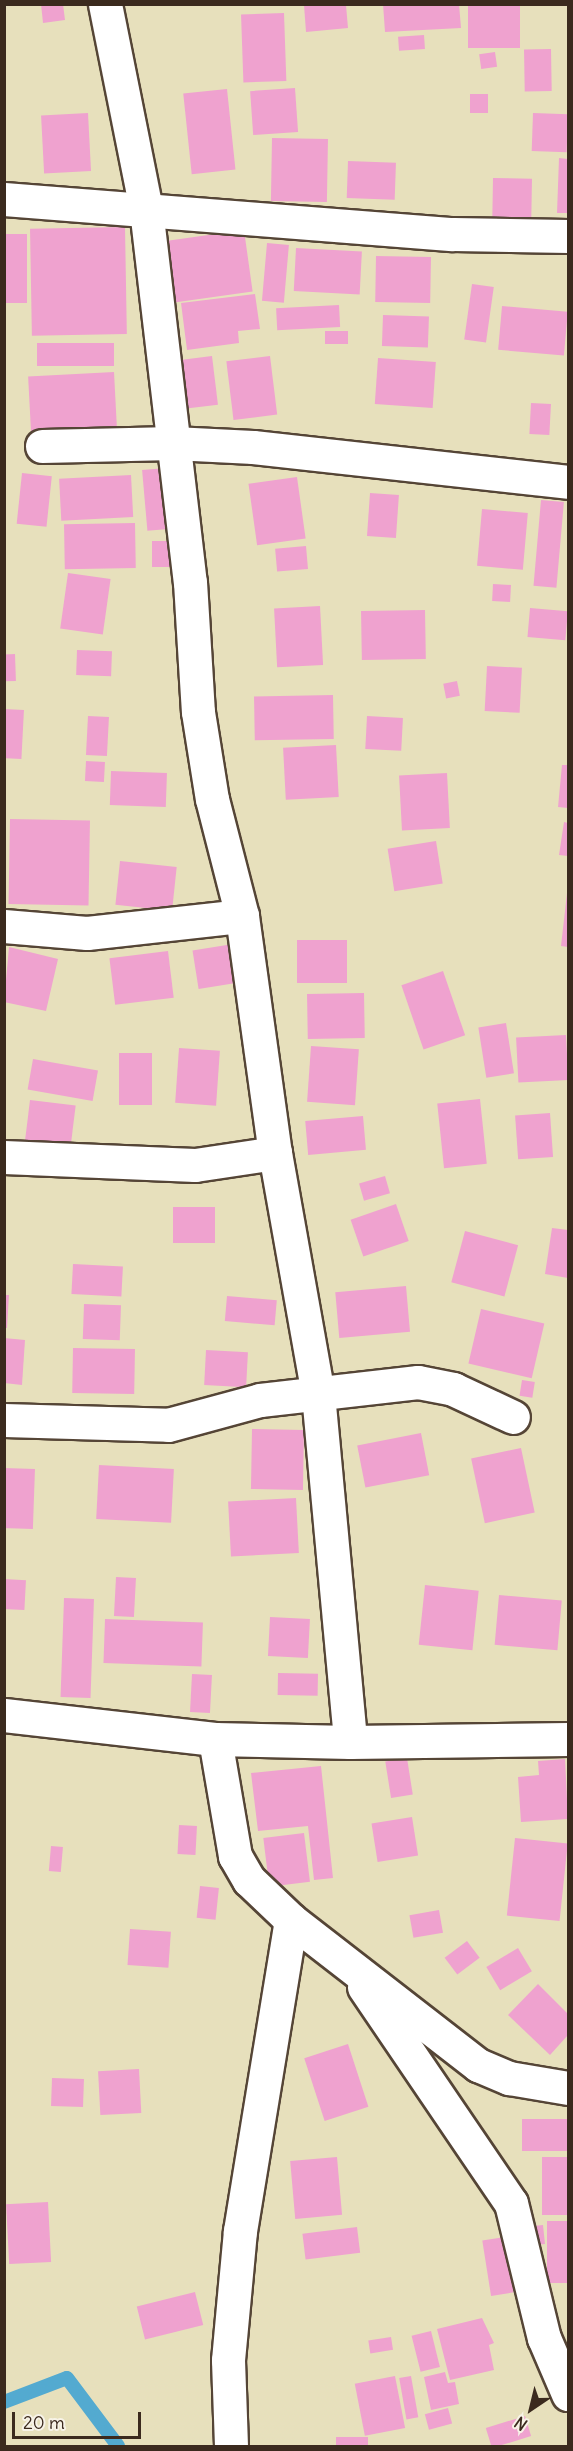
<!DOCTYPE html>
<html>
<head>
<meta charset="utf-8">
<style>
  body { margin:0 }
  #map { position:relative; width:573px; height:2451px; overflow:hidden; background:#e7e0bc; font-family:Delius,sans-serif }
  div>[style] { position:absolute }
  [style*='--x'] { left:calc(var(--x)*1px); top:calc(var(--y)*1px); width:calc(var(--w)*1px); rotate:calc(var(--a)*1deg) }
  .stream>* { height:14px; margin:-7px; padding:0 7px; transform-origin:7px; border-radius:7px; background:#53aad0 }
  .building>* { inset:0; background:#efa2cf; transform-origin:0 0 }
  .roads { filter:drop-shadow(2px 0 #554536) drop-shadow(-2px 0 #554536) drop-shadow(0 2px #554536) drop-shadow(0 -2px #554536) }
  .minor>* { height:33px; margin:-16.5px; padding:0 16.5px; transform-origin:16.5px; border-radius:16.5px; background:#fff }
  span { translate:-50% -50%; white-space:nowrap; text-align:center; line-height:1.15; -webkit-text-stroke:6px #f7f3e8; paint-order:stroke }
  .frame { position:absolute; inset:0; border:6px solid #3b2a1e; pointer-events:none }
  .north { position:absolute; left:501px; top:2379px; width:60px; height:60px; -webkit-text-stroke:4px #f7f3e8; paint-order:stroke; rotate:215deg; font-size:16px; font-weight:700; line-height:24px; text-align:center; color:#3b2a1e }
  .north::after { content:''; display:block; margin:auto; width:21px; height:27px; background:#3b2a1e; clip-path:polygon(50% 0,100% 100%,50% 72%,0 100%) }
  .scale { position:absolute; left:12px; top:2412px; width:129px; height:27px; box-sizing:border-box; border:3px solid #3b2a1e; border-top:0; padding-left:8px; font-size:18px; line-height:21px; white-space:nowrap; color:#3b2a1e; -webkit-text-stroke:4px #f7f3e8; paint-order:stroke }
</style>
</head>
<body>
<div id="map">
  <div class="stream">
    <i style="--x:4;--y:2402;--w:67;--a:-20.9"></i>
    <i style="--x:67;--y:2378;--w:85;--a:53.1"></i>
  </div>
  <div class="building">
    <i style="clip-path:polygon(41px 4px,63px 4px,65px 20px,43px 23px)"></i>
    <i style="clip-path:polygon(383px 4px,459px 4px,461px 28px,385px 32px)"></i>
    <i style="left:468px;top:4px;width:52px;height:44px"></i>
    <i style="clip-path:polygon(304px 5px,346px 5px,348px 28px,306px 32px)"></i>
    <i style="left:284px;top:13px;width:68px;height:43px;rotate:88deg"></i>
    <i style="left:424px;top:35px;width:14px;height:26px;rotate:86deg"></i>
    <i style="left:551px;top:49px;width:42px;height:27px;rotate:89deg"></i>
    <i style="left:495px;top:52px;width:15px;height:16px;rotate:82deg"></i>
    <i style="left:295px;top:88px;width:44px;height:45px;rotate:86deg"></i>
    <i style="left:227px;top:89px;width:81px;height:44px;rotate:84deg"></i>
    <i style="left:470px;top:94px;width:18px;height:19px"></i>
    <i style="left:88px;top:113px;width:58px;height:47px;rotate:87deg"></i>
    <i style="left:533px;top:113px;width:35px;height:38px;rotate:2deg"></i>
    <i style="left:272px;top:138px;width:56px;height:63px;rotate:1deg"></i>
    <i style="clip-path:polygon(559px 158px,568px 159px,568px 213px,557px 213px)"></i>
    <i style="left:348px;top:161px;width:48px;height:37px;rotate:2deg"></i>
    <i style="left:493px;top:178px;width:39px;height:39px;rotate:1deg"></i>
    <i style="left:125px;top:227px;width:107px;height:95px;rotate:89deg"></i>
    <i style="left:244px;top:230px;width:62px;height:79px;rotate:82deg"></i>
    <i style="left:4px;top:234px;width:23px;height:69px"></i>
    <i style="left:267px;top:243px;width:22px;height:58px;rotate:5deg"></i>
    <i style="left:296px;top:248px;width:66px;height:43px;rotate:3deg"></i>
    <i style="left:376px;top:256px;width:55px;height:46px;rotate:1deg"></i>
    <i style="left:472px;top:284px;width:22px;height:56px;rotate:8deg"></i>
    <i style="clip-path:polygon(255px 294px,260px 329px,238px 331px,239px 343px,187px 350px,181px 303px)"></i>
    <i style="left:339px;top:305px;width:22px;height:63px;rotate:87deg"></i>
    <i style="left:502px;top:306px;width:66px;height:44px;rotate:5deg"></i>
    <i style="left:383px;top:315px;width:46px;height:31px;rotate:2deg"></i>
    <i style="left:348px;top:331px;width:13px;height:23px;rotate:90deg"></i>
    <i style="left:114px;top:343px;width:23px;height:77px;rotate:90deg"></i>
    <i style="left:212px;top:356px;width:49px;height:34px;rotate:83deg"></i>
    <i style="left:270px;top:356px;width:59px;height:44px;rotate:83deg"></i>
    <i style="left:378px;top:358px;width:58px;height:46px;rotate:4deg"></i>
    <i style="left:114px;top:372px;width:59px;height:86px;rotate:87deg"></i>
    <i style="left:531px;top:403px;width:20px;height:31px;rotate:3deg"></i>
    <i style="left:166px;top:468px;width:61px;height:24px;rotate:85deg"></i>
    <i style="left:22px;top:473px;width:30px;height:51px;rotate:6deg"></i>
    <i style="left:131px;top:475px;width:42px;height:72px;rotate:87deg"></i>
    <i style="left:297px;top:477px;width:62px;height:49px;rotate:82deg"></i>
    <i style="left:370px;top:493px;width:29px;height:43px;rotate:4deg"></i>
    <i style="left:541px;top:500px;width:23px;height:86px;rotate:5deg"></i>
    <i style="left:482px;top:509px;width:46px;height:57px;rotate:5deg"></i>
    <i style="left:135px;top:523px;width:45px;height:71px;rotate:89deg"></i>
    <i style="left:152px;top:541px;width:22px;height:26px"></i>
    <i style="left:306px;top:546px;width:23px;height:31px;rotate:85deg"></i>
    <i style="left:68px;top:573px;width:43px;height:56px;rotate:8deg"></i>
    <i style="left:493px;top:584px;width:18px;height:17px;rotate:3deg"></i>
    <i style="left:320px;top:606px;width:59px;height:46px;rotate:87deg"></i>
    <i style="left:530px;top:608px;width:38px;height:29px;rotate:5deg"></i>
    <i style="left:425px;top:610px;width:49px;height:64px;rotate:89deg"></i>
    <i style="left:77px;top:650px;width:35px;height:25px;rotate:2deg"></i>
    <i style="left:15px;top:654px;width:27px;height:11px;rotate:88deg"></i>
    <i style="left:487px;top:666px;width:35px;height:45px;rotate:3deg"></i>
    <i style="left:457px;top:681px;width:15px;height:14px;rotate:79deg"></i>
    <i style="left:333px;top:695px;width:44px;height:79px;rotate:89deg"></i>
    <i style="left:4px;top:709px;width:20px;height:49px;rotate:3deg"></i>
    <i style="left:88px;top:716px;width:21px;height:39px;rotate:3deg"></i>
    <i style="left:367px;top:716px;width:36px;height:33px;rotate:3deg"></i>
    <i style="left:336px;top:745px;width:52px;height:53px;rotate:87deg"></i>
    <i style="left:86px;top:761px;width:19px;height:20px;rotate:3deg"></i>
    <i style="clip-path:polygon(562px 765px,568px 765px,568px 808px,558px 807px)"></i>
    <i style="left:111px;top:771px;width:56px;height:34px;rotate:2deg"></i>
    <i style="left:447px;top:773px;width:55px;height:48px;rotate:87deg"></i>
    <i style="left:10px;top:819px;width:80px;height:85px;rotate:1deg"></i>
    <i style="clip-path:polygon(564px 822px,568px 823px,568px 856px,559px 855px)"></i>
    <i style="left:436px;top:841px;width:43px;height:49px;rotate:81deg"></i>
    <i style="left:120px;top:861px;width:57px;height:44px;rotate:6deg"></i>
    <i style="clip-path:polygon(567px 893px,568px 893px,568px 947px,561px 946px)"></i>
    <i style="left:347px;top:940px;width:43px;height:50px;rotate:90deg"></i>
    <i style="left:233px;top:944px;width:39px;height:41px;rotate:81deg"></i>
    <i style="clip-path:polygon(9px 947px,58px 959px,46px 1011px,4px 1002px)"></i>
    <i style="left:168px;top:951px;width:47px;height:59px;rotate:83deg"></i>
    <i style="left:443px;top:971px;width:68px;height:44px;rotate:71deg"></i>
    <i style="left:364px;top:993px;width:45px;height:57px;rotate:89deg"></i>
    <i style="left:506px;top:1023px;width:51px;height:28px;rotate:81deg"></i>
    <i style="left:566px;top:1035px;width:45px;height:50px;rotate:87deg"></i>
    <i style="left:311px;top:1046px;width:48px;height:56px;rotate:4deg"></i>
    <i style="left:179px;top:1048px;width:41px;height:55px;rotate:4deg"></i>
    <i style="left:119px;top:1053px;width:33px;height:52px"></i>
    <i style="left:33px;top:1059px;width:66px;height:31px;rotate:10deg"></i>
    <i style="left:480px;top:1099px;width:65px;height:43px;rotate:84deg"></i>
    <i style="left:30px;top:1100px;width:46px;height:46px;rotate:7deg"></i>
    <i style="left:550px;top:1113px;width:44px;height:35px;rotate:86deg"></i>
    <i style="left:363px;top:1116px;width:34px;height:58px;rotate:85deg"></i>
    <i style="left:385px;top:1176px;width:18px;height:27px;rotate:74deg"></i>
    <i style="left:396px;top:1204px;width:39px;height:48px;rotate:71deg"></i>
    <i style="left:173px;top:1207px;width:42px;height:36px"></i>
    <i style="clip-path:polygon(552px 1228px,568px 1230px,568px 1278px,545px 1274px)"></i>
    <i style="left:465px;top:1231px;width:55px;height:53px;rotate:15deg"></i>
    <i style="left:73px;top:1264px;width:50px;height:30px;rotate:3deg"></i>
    <i style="left:406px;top:1286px;width:46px;height:71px;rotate:85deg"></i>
    <i style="clip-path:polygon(4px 1295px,9px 1295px,7px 1328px,4px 1328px)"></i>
    <i style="left:227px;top:1296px;width:50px;height:25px;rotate:5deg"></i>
    <i style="left:84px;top:1304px;width:37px;height:35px;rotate:2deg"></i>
    <i style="left:481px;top:1309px;width:65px;height:56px;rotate:13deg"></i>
    <i style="clip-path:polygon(4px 1338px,25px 1340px,22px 1385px,4px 1383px)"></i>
    <i style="left:73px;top:1348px;width:62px;height:45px;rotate:1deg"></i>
    <i style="left:206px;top:1350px;width:42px;height:35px;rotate:3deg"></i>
    <i style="left:522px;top:1380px;width:13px;height:16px;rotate:9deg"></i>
    <i style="left:252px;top:1429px;width:52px;height:60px;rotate:1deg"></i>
    <i style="left:421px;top:1433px;width:43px;height:65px;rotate:79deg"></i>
    <i style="left:521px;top:1448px;width:66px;height:51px;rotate:78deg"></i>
    <i style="left:99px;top:1465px;width:75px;height:54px;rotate:3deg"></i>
    <i style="left:4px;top:1468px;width:31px;height:60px;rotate:2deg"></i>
    <i style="left:296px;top:1498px;width:55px;height:68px;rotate:87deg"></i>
    <i style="left:116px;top:1577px;width:20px;height:39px;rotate:3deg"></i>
    <i style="left:4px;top:1579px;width:22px;height:30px;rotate:3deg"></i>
    <i style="left:425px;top:1585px;width:54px;height:60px;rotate:6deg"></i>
    <i style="left:499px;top:1595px;width:63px;height:50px;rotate:5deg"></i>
    <i style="left:64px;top:1598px;width:30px;height:99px;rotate:2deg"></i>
    <i style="left:270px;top:1617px;width:40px;height:39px;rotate:3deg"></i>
    <i style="left:105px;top:1619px;width:98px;height:44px;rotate:2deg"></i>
    <i style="left:278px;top:1673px;width:40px;height:22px;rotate:1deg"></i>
    <i style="left:192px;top:1674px;width:20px;height:38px;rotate:3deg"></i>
    <i style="left:407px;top:1758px;width:37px;height:22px;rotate:81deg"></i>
    <i style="clip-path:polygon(565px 1759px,568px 1819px,521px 1822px,518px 1777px,539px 1775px,538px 1761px)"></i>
    <i style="clip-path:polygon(321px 1766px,333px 1878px,314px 1880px,308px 1826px,258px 1831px,251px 1773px)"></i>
    <i style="left:412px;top:1817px;width:39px;height:41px;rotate:81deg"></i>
    <i style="left:179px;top:1825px;width:18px;height:29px;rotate:3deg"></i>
    <i style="left:304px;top:1833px;width:49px;height:41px;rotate:83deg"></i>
    <i style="left:515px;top:1838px;width:53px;height:78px;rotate:6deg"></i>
    <i style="left:51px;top:1846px;width:12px;height:25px;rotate:5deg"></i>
    <i style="left:200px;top:1886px;width:19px;height:32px;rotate:6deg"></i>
    <i style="left:439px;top:1910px;width:23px;height:30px;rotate:80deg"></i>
    <i style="left:130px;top:1929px;width:41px;height:36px;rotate:4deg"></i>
    <i style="left:467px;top:1941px;width:21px;height:28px;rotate:53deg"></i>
    <i style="left:518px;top:1948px;width:27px;height:37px;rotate:59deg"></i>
    <i style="clip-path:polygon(538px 1984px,568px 2014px,568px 2035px,550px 2055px,508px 2015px)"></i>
    <i style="left:348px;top:2044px;width:66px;height:46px;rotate:72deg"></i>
    <i style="left:139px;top:2069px;width:44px;height:41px;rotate:87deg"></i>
    <i style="left:52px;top:2078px;width:32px;height:28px;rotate:2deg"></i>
    <i style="left:568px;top:2119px;width:32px;height:46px;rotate:90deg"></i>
    <i style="left:337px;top:2157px;width:58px;height:47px;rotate:85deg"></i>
    <i style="left:568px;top:2157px;width:58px;height:26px;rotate:90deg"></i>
    <i style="left:48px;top:2202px;width:60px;height:42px;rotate:87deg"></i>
    <i style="left:547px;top:2221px;width:21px;height:62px"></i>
    <i style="left:543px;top:2225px;width:19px;height:12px;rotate:84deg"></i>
    <i style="left:357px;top:2227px;width:26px;height:55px;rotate:83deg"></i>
    <i style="left:505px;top:2237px;width:56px;height:23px;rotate:81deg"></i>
    <i style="left:195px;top:2292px;width:34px;height:60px;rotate:76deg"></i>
    <i style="clip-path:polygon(482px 2318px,494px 2343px,489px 2345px,494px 2370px,450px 2380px,437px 2329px)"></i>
    <i style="left:431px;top:2331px;width:37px;height:20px;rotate:76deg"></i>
    <i style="left:391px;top:2337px;width:13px;height:23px;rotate:81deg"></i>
    <i style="clip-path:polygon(445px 2372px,448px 2383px,455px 2382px,459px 2404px,431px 2410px,424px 2377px)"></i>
    <i style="left:395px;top:2376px;width:53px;height:41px;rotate:79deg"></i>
    <i style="left:411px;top:2376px;width:42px;height:12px;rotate:80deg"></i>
    <i style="left:448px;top:2408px;width:16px;height:24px;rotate:75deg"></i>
    <i style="left:525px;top:2416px;width:21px;height:41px;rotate:73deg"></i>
    <i style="left:368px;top:2437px;width:9px;height:32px;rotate:90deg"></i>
  </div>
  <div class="roads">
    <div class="minor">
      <i style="--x:105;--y:4;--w:209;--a:78.7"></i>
      <i style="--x:146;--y:209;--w:376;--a:83.3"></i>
      <i style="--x:190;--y:582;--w:130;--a:86.5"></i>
      <i style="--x:198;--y:712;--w:88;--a:80.9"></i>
      <i style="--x:212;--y:799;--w:121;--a:75.6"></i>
      <i style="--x:242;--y:916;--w:239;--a:82.1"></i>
      <i style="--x:275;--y:1153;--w:245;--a:79.9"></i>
      <i style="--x:318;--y:1394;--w:349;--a:84.7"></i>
      <i style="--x:4;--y:199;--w:450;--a:4.5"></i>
      <i style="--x:453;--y:234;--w:115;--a:1"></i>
      <i style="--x:42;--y:446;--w:131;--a:-1.3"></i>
      <i style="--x:173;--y:443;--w:80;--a:2.9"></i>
      <i style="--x:253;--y:447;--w:317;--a:6.3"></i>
      <i style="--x:4;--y:926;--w:83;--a:4.8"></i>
      <i style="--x:87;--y:933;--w:156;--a:-6.3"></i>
      <i style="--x:4;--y:1157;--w:191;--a:2.4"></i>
      <i style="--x:195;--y:1165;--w:81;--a:-8.5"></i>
      <i style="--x:4;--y:1420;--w:164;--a:1.7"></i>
      <i style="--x:168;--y:1425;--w:95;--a:-15.2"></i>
      <i style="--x:260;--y:1400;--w:159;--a:-6.5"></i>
      <i style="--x:418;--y:1382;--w:36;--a:11"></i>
      <i style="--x:453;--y:1389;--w:66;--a:25"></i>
      <i style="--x:4;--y:1715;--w:212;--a:6.5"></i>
      <i style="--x:215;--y:1739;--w:135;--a:1.3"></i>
      <i style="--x:350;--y:1742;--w:218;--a:-0.8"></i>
      <i style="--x:215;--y:1739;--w:119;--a:80.3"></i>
      <i style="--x:235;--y:1856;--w:28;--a:60"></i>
      <i style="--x:249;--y:1880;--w:58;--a:43.6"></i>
      <i style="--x:291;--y:1920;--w:237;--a:37.8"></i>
      <i style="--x:478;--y:2065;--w:34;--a:23"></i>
      <i style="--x:509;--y:2078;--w:60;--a:9.6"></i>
      <i style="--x:364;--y:1987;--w:261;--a:55.8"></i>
      <i style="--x:511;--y:2203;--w:139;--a:76.3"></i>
      <i style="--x:544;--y:2338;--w:61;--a:66.8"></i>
      <i style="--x:231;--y:2446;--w:86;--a:-92"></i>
      <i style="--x:228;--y:2360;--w:130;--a:-84.7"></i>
      <i style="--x:240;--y:2231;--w:315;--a:-80.7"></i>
    </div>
  </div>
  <div class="frame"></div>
  <div class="north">N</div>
  <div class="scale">20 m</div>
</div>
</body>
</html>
